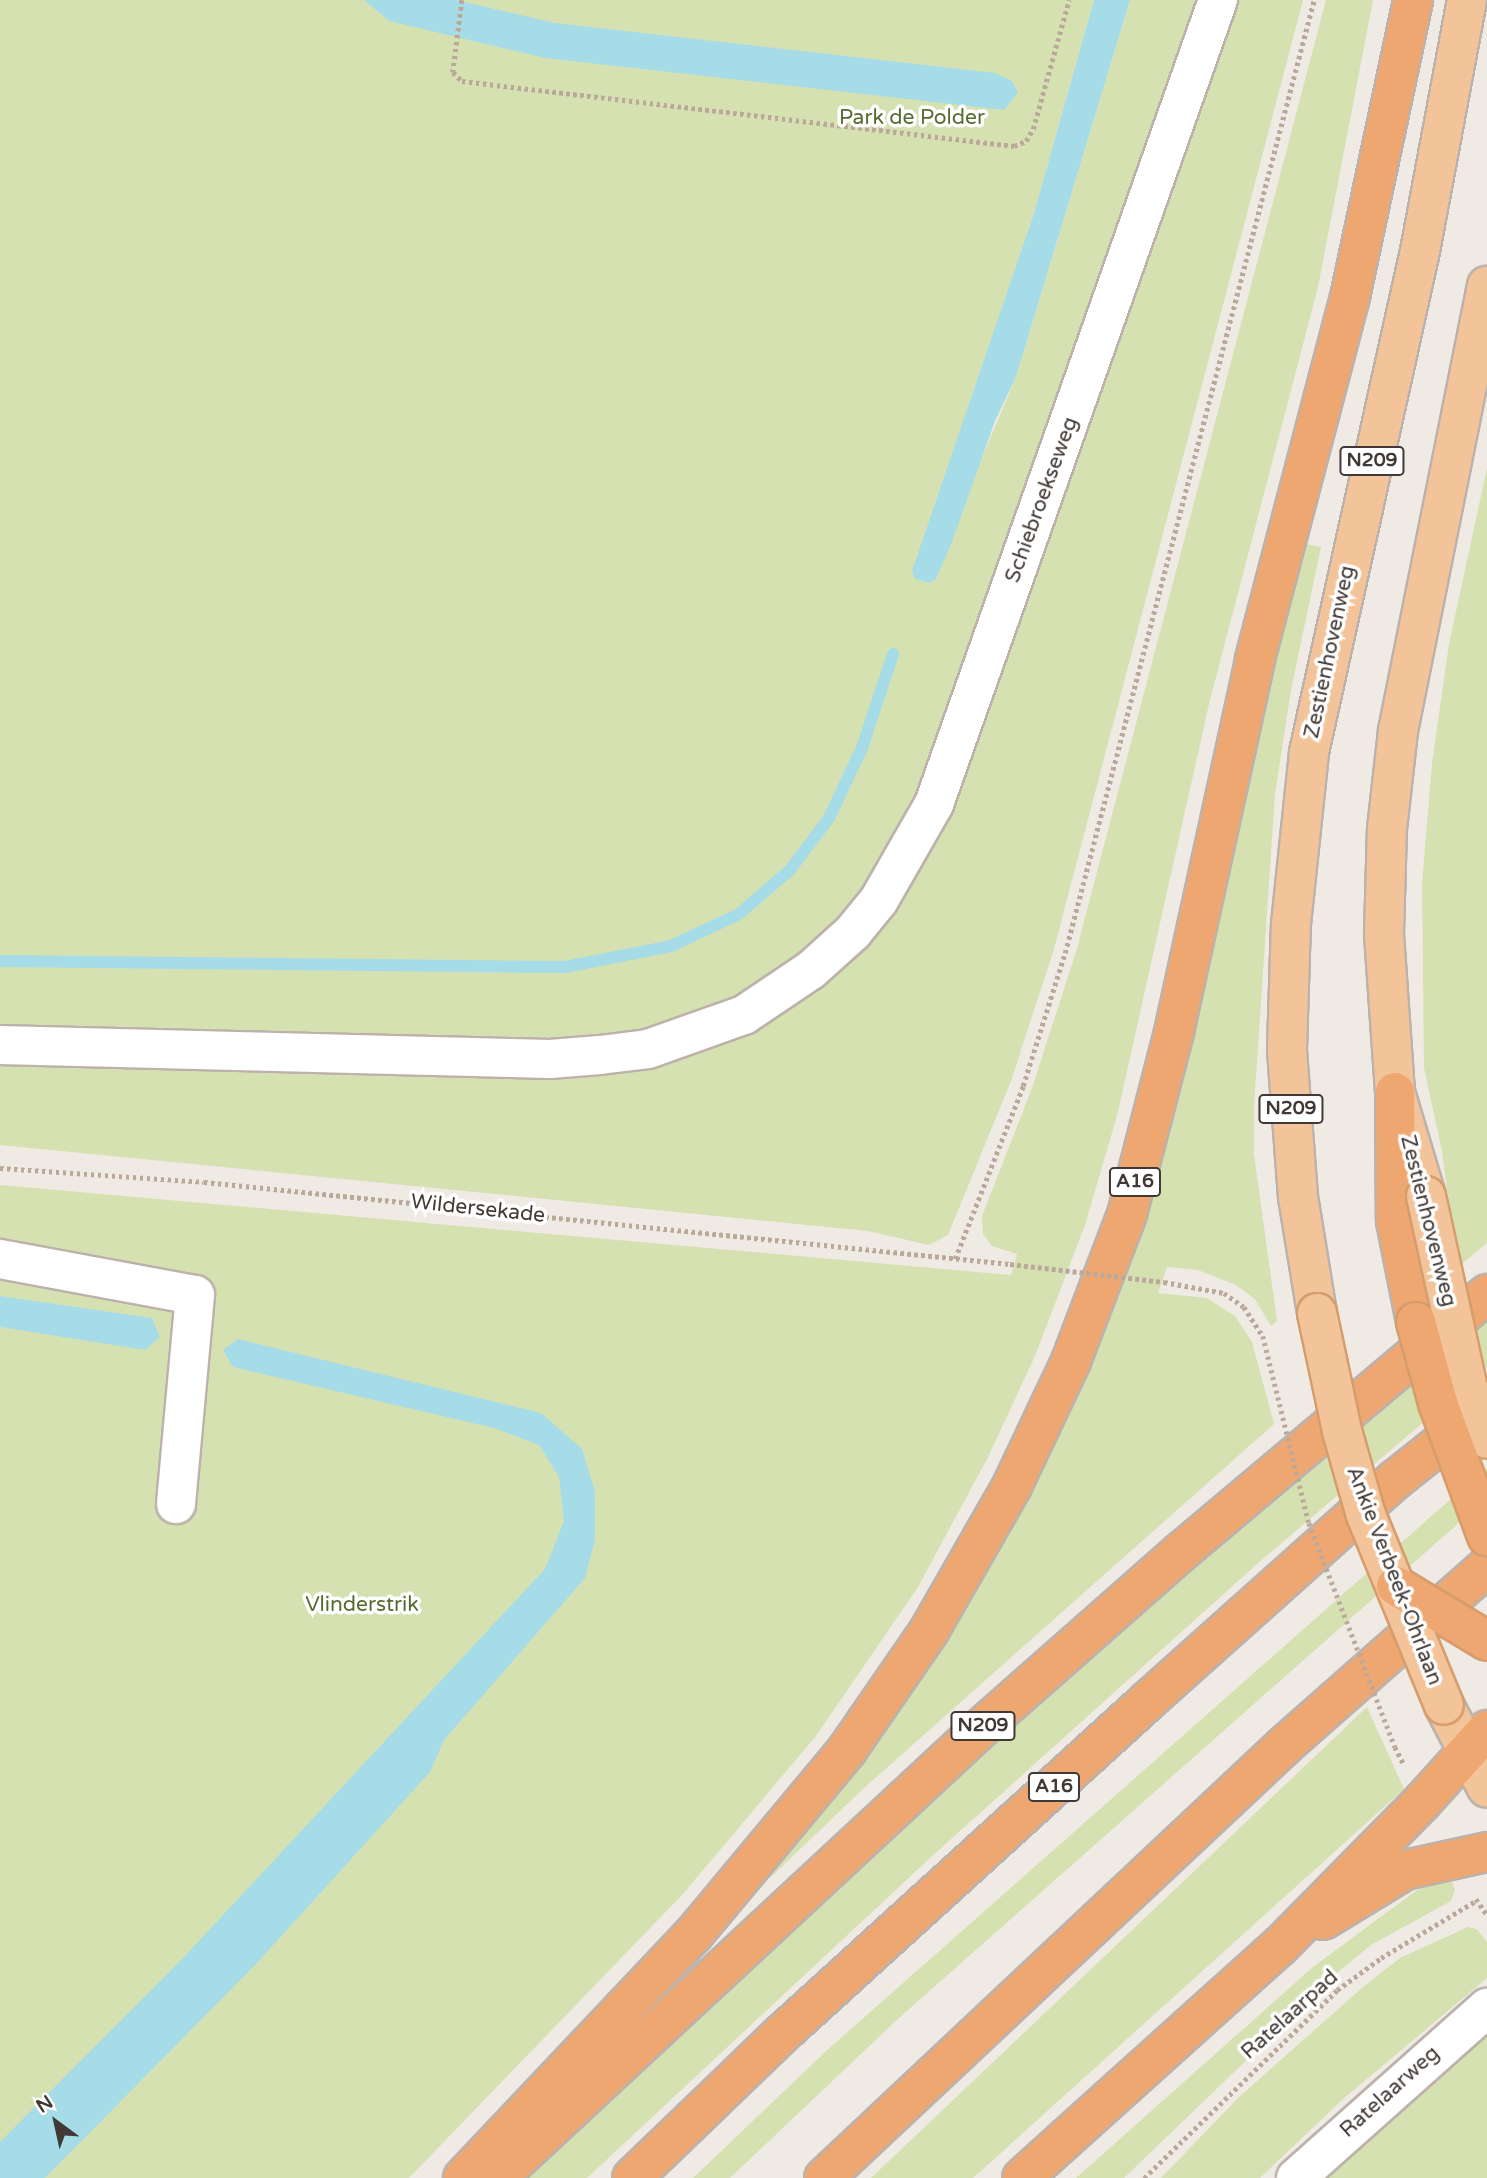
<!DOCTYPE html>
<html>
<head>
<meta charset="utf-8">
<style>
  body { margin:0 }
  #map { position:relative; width:1487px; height:2178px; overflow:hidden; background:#f0eae4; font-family:"Varela Round",sans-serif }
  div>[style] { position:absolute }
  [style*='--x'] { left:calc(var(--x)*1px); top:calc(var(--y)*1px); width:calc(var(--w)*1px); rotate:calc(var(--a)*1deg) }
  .green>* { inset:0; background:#d6e1b1 }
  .water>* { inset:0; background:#a6dce7 }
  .stream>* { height:12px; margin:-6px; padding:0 6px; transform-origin:6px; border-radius:6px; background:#a6dce7 }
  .path>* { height:4.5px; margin-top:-2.25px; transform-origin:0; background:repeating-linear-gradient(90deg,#baa89b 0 3.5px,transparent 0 7px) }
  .roads { filter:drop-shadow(2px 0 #bdb2ab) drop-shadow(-2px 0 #bdb2ab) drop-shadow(0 2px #bdb2ab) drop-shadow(0 -2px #bdb2ab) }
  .minor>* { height:38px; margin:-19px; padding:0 19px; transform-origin:19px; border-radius:19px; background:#fff }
  .major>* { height:38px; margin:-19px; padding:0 19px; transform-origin:19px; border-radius:19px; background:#f3c49a }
  .highway>* { height:38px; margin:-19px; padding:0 19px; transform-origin:19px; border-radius:19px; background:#eea771 }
  .path-bridge>* { height:4.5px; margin-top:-2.25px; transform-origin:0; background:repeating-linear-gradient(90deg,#baa89b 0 3.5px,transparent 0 7px) }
  .bridges { filter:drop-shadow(2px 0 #d69d6c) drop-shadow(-2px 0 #d69d6c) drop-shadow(0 2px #d69d6c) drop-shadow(0 -2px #d69d6c) }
  .major-bridge>* { height:38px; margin:-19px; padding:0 19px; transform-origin:19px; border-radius:19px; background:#f3c49a }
  .highway-bridge>* { height:38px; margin:-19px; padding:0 19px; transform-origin:19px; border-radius:19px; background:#eea771 }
  span { translate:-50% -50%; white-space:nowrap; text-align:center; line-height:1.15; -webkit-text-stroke:7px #fff; paint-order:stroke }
  .shield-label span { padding:2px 5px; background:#fff; border:2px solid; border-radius:5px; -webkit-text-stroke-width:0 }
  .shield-label { font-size:19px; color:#413935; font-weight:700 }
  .park-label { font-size:21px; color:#556c2f }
  .street-label { font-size:21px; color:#413935 }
  .north { position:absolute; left:21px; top:2087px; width:70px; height:70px; -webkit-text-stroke:5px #fff; paint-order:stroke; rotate:327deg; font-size:19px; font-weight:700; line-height:28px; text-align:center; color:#413935 }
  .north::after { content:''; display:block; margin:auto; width:24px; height:32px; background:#413935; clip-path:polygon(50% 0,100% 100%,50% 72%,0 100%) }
</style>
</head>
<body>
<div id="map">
  <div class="green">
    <i style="clip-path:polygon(0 0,1094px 0,1034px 213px,913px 571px,915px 579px,929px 583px,1016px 377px,1130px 0,1200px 0,913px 805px,879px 868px,841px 918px,799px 957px,751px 989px,702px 1013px,637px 1032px,558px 1040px,0 1027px)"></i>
    <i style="clip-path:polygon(1239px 0,1303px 0,1054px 949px,1011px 1081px,948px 1235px,929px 1245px,868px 1231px,0 1145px,0 1063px,629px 1069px,894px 907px,915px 879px,947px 813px)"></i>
    <i style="clip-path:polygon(1326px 0,1373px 0,1318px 287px,1209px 704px,1117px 1116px,1085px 1225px,1035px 1356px,987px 1459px,918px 1587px,816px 1736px,682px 1895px,409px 2178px,0 2178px,0 1185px,1011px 1275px,1017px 1254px,992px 1246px,983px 1234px,982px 1216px,1032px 1088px,1076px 952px)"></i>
    <i style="clip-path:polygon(1487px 468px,1487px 1243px,1457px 1268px,1442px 1151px,1424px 1068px,1422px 882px,1432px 763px,1449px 644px)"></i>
    <i style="clip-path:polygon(1301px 543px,1321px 547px,1291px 690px,1275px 794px,1254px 1106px,1254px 1154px,1277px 1321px,1271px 1326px,1255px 1299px,1236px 1285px,1198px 1270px,1167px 1267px,1158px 1293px,1207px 1298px,1235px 1316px,1252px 1342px,1274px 1424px,863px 1789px,770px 1878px,766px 1873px,1041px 1462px)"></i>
    <i style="clip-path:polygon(1487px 1311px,1487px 1368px,1257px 1564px,930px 1858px,587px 2178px,524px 2178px,1011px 1726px)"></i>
    <i style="clip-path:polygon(1487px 1467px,1487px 1498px,900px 2017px,730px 2178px,693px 2178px,825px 2052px)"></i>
    <i style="clip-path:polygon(1367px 1707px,1404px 1789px,973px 2178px,871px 2178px)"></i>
    <i style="clip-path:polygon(1449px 1875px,1455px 1890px,1451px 1901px,1371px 1945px,1339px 1971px,1124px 2178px,1076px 2178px,1313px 1967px,1417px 1890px)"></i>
    <i style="clip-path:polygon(1468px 1927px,1477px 1929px,1487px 1942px,1487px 1978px,1342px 2100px,1260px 2178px,1161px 2178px,1238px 2098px,1364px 1986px,1400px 1958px)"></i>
    <i style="clip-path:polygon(1487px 2035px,1487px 2178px,1325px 2178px,1416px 2092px)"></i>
  </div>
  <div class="water">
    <i style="clip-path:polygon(364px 0,456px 0,555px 23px,995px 73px,1012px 81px,1018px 93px,1004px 110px,545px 58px,389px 21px)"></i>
    <i style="clip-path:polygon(1094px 0,1130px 0,1016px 377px,995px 421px,952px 542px,936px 579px,929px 583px,915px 579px,912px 571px,1034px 213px)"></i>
    <i style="clip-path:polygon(0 1296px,152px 1318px,160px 1337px,145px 1350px,0 1327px)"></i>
    <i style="clip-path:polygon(238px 1339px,541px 1413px,582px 1449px,595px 1491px,595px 1540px,585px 1578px,444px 1740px,430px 1772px,256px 1964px,45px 2178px,0 2178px,0 2142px,183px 1958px,545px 1569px,564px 1521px,559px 1477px,539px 1445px,494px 1428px,233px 1367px,223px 1350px)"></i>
  </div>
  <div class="stream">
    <i style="--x:0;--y:961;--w:565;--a:0.61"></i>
    <i style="--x:565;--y:967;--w:108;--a:-11.2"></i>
    <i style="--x:671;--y:946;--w:75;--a:-25.2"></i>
    <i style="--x:739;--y:914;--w:67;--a:-40.8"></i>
    <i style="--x:790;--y:870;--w:65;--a:-53.1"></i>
    <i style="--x:829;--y:818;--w:77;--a:-64.8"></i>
    <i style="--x:862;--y:748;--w:99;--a:-71.7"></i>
  </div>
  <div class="path">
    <i style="--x:462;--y:0;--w:73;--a:97.1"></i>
    <i style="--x:453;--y:72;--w:13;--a:45"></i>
    <i style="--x:462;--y:81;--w:556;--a:6.72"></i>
    <i style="--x:1014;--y:146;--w:13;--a:-23"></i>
    <i style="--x:1026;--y:141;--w:14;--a:-60"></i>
    <i style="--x:1033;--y:129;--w:134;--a:-74.4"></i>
    <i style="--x:0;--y:1168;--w:204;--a:3.9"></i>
    <i style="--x:204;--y:1182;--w:810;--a:5.81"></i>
    <i style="--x:955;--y:1259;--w:186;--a:-68.5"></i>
    <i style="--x:1023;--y:1086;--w:139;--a:-72.5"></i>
    <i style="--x:1065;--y:953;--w:985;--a:-75.36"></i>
    <i style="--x:1164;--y:1282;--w:61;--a:10.4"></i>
    <i style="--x:1224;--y:1293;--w:24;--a:35"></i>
    <i style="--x:1244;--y:1307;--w:35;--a:57"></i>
    <i style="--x:1395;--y:1747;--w:20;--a:63"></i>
    <i style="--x:1476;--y:1899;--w:19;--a:55"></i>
    <i style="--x:1144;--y:2178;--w:269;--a:-44.2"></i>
    <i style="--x:1337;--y:1990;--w:54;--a:-36"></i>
    <i style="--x:1381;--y:1958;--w:112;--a:-31.1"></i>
  </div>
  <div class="roads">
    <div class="minor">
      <i style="--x:0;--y:1045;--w:550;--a:1.46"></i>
      <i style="--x:550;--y:1059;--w:50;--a:-4.6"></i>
      <i style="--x:600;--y:1055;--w:48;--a:-7.1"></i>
      <i style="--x:648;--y:1049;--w:102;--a:-19.5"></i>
      <i style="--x:744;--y:1015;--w:81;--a:-33.9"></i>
      <i style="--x:811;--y:970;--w:57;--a:-42.1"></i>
      <i style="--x:853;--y:932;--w:41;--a:-50.9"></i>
      <i style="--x:879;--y:900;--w:111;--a:-60.2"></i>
      <i style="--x:934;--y:804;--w:853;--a:-70.55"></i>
      <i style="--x:0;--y:1259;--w:198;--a:10.5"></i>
      <i style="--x:195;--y:1295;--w:210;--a:95.2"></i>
      <i style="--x:1296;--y:2178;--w:256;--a:-41.7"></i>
    </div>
    <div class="major">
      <i style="--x:1426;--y:1196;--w:109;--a:-106.6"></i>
      <i style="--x:1395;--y:1092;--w:158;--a:-94"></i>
      <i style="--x:1384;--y:934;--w:105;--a:-88.4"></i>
      <i style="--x:1387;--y:829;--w:99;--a:-83.6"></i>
      <i style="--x:1398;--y:731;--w:454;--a:-78.7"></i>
      <i style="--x:1317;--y:1313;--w:118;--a:-99.3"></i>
      <i style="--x:1298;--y:1197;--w:148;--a:-94.3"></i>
      <i style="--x:1287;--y:1049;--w:125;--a:-88.2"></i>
      <i style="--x:1291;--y:924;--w:173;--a:-84"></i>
      <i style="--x:1309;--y:752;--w:513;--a:-77.51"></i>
      <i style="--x:1420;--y:251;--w:255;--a:-79.4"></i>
      <i style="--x:1444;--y:1705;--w:93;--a:62.6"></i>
    </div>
    <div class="highway">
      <i style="--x:1395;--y:1092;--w:129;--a:89.6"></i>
      <i style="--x:1396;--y:1221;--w:103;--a:78.8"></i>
      <i style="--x:1323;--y:1920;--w:96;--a:-31.4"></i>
      <i style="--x:1405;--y:1870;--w:84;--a:-12.4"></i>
      <i style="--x:463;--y:2178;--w:335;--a:-46.6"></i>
      <i style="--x:693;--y:1935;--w:241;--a:-50.2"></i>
      <i style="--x:847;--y:1750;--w:145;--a:-55.4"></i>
      <i style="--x:929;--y:1631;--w:167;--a:-60.2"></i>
      <i style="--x:1012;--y:1486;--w:138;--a:-64.7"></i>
      <i style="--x:1071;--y:1361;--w:157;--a:-69.1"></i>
      <i style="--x:1127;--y:1214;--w:188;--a:-75.5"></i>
      <i style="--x:1174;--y:1032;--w:382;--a:-77.7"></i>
      <i style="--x:1255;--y:659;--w:374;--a:-75.3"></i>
      <i style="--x:1350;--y:297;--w:304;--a:-78"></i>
      <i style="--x:497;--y:2178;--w:659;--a:-42.91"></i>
      <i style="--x:980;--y:1729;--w:269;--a:-41.4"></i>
      <i style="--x:1182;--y:1551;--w:399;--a:-40.1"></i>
      <i style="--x:632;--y:2178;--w:212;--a:-43.9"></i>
      <i style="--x:785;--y:2031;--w:496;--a:-42.3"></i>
      <i style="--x:1152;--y:1697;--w:327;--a:-41.8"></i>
      <i style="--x:1396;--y:1479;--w:100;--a:-38.5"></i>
      <i style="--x:824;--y:2178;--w:632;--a:-43.21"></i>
      <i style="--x:1285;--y:1745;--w:269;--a:-41.4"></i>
      <i style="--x:1022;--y:2178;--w:347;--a:-42"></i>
      <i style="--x:1280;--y:1946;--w:202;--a:-45.4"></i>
      <i style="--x:1422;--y:1802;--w:97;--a:-47.9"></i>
    </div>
  </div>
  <div class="path-bridge">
    <i style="--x:1010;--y:1264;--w:155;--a:6.7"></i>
    <i style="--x:1263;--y:1336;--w:193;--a:76.2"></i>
    <i style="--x:1309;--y:1523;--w:240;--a:69"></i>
  </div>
  <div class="bridges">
    <div class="major-bridge">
      <i style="--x:1426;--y:1196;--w:197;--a:77.7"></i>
      <i style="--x:1468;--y:1388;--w:54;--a:69.6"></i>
      <i style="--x:1317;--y:1313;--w:121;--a:78"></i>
      <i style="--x:1342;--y:1431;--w:87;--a:74.1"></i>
      <i style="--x:1366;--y:1515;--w:205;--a:67.7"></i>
    </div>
    <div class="highway-bridge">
      <i style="--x:1416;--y:1322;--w:84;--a:74.8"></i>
      <i style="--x:1438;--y:1403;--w:142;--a:69.8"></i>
      <i style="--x:1396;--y:1586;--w:106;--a:31.1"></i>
    </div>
  </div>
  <div class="shield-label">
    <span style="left:1372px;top:461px">N209</span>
    <span style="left:1291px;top:1109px">N209</span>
    <span style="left:1135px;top:1182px">A16</span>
    <span style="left:983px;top:1726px">N209</span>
    <span style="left:1054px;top:1787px">A16</span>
  </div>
  <div class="park-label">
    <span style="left:912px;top:118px">Park de Polder</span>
    <span style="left:362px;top:1605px">Vlinderstrik</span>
  </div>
  <div class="street-label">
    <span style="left:1042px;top:500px;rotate:-70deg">Schiebroekseweg</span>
    <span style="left:1330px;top:652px;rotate:-78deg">Zestienhovenweg</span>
    <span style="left:478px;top:1209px;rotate:6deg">Wildersekade</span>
    <span style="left:1428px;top:1221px;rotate:76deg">Zestienhovenweg</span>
    <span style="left:1394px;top:1576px;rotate:69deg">Ankie Verbeek-Ohrlaan</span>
    <span style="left:1290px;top:2015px;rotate:-42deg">Ratelaarpad</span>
    <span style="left:1390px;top:2092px;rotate:-42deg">Ratelaarweg</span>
  </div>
  <div class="north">N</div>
</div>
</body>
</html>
